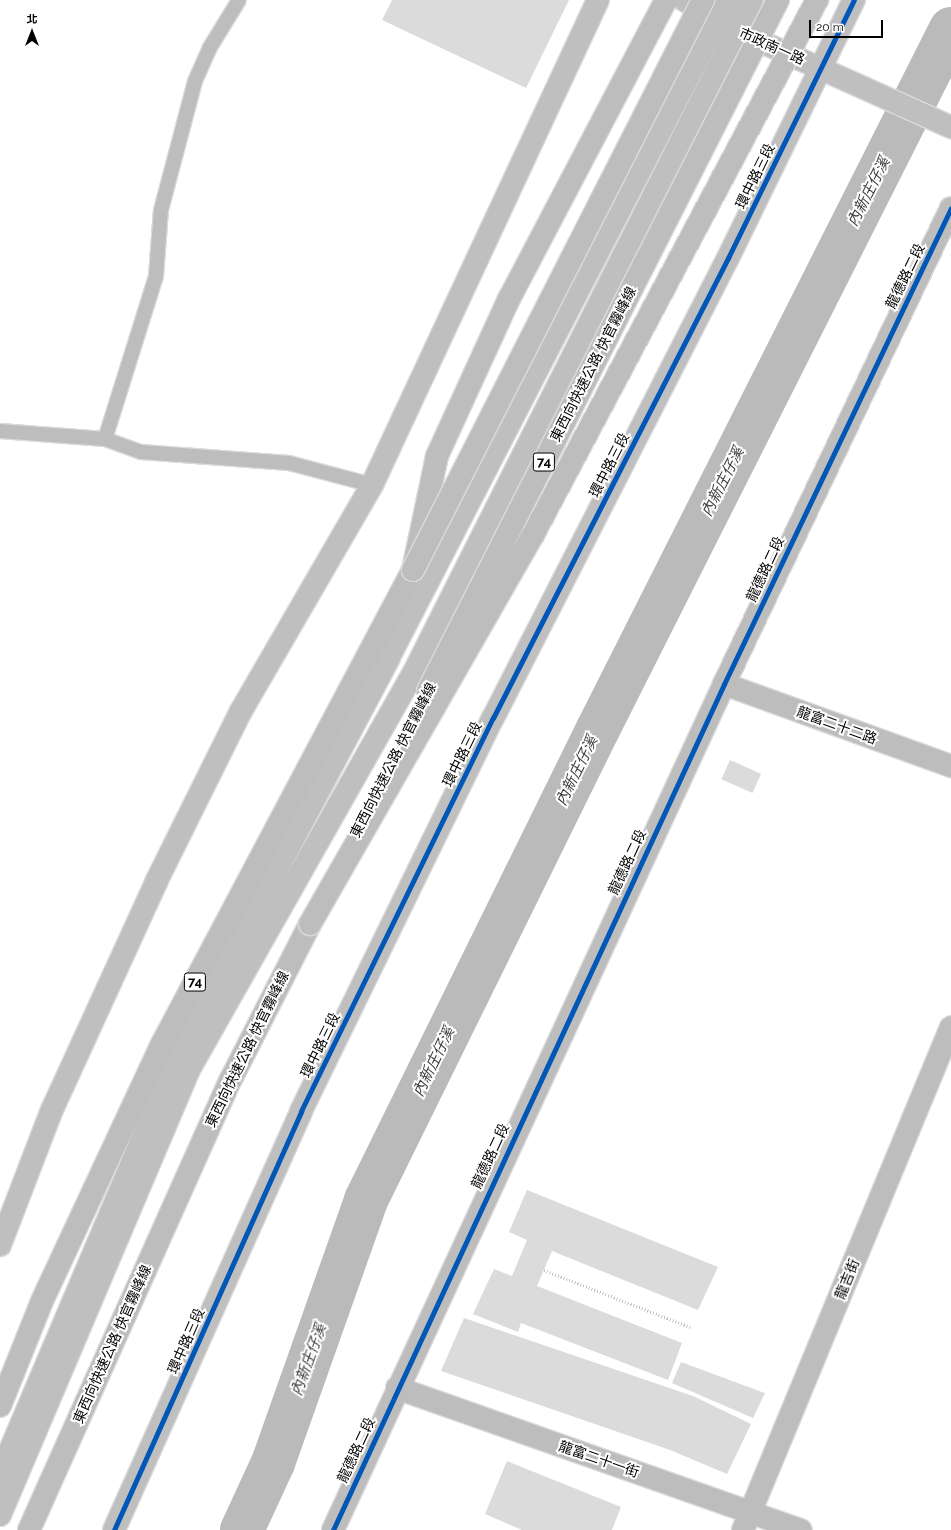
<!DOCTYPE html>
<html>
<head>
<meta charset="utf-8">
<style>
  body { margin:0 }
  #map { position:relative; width:951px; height:1530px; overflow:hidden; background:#fff; font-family:Raleway,"Noto Sans TC",sans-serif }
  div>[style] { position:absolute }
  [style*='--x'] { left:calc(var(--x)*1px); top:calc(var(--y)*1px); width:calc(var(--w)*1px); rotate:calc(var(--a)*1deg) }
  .river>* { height:44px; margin:-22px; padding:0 22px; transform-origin:22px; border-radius:22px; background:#bababa }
  .building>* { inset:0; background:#dbdbdb; transform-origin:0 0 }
  .path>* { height:2.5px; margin-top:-1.25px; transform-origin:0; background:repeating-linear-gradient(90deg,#c2c2c2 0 1px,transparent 0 3px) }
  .roads { filter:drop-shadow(1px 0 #dbdbdb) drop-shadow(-1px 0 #dbdbdb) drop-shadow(0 1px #dbdbdb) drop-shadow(0 -1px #dbdbdb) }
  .lane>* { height:14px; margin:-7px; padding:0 7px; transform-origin:7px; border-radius:7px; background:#bdbdbd }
  .street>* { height:22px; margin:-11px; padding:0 11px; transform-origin:11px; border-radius:11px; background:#bdbdbd }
  .secondary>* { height:22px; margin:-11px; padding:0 11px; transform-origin:11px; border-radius:11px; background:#bfbfbf }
  .highway>* { height:22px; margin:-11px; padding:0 11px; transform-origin:11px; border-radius:11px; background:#bdbdbd }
  .bridges { filter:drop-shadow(1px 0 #dbdbdb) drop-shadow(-1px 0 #dbdbdb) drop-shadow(0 1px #dbdbdb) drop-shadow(0 -1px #dbdbdb) }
  .highway-bridge>* { height:22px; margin:-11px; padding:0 11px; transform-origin:11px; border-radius:11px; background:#bdbdbd }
  .cycleway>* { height:5px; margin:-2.5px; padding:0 2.5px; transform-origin:2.5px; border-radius:2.5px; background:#0057b8 }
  span { translate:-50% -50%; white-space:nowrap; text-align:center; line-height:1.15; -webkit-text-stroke:4px #fff; paint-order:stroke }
  .shield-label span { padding:1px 3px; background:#fff; border:1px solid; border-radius:3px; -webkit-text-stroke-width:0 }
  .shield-label { font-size:13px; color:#000; font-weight:700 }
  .street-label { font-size:14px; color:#000 }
  .water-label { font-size:15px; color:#3d3d3d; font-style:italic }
  .north { position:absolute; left:12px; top:12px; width:40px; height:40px; -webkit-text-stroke:3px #fff; paint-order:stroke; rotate:0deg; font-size:11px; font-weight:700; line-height:16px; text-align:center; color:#000 }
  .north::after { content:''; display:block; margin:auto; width:14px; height:18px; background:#000; clip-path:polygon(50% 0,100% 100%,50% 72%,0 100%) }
  .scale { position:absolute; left:809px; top:20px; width:74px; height:18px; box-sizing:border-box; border:2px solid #000; border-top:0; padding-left:5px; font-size:12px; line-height:14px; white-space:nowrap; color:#000; -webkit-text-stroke:3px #fff; paint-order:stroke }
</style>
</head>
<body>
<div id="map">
  <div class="river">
    <i style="--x:242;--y:1530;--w:74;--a:-65.2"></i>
    <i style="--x:273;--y:1463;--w:279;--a:-70.5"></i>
    <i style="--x:366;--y:1200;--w:525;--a:-63.78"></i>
    <i style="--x:598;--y:729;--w:784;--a:-63.24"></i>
  </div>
  <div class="building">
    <i style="clip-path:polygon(392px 0,569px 0,526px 88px,382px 20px)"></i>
    <i style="left:730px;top:760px;width:34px;height:21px;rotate:24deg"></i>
    <i style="clip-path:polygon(527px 1190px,718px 1267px,698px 1310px,552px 1251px,537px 1286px,682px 1343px,668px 1380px,521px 1323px,518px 1332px,473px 1314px,494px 1269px,512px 1276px,527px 1240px,509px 1232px)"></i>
    <i style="clip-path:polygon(464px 1318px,693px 1396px,751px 1424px,727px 1474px,670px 1450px,441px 1371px)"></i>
    <i style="clip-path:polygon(681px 1362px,765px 1393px,753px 1418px,672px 1383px)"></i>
    <i style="clip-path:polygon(507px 1461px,621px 1507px,612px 1530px,522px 1530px,485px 1514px)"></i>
  </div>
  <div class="path">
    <i style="--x:544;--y:1270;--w:157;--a:21.3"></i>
  </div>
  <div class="roads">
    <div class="lane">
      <i style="--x:0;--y:431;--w:105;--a:4.4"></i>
      <i style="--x:105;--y:439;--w:38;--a:20"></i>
      <i style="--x:141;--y:452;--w:148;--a:4.3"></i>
      <i style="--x:289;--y:463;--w:86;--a:14.8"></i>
      <i style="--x:105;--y:439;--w:171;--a:-72.6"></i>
      <i style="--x:156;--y:276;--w:66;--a:-85.7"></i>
      <i style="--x:161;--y:210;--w:133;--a:-75.2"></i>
      <i style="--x:195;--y:81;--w:35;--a:-66"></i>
      <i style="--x:209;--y:49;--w:57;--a:-58.5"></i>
    </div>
    <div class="street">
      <i style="--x:724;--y:684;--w:241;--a:19.9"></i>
      <i style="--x:397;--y:1388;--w:428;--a:19.4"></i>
      <i style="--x:333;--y:1530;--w:932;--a:-65.19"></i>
      <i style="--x:724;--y:684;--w:527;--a:-64.5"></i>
      <i style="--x:743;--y:1530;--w:544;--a:-67.53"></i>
    </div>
    <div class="secondary">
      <i style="--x:684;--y:0;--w:61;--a:30.3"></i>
      <i style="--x:737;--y:31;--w:235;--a:24.2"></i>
      <i style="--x:0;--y:1245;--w:142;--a:-69"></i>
      <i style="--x:51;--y:1112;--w:255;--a:-65.4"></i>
      <i style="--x:157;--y:880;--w:189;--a:-63.6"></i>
      <i style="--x:241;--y:711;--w:261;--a:-59.9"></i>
      <i style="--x:372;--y:485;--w:535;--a:-65.02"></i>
      <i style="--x:0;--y:1474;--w:448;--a:-67"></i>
      <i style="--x:175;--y:1062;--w:458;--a:-62.1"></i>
      <i style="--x:389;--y:657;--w:739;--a:-62.71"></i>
      <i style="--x:0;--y:1515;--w:488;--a:-67"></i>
      <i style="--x:191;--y:1066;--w:450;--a:-60.5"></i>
      <i style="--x:413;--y:674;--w:754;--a:-63.3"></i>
      <i style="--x:114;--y:1530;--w:459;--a:-65.9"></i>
      <i style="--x:301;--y:1111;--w:437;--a:-64"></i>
      <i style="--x:493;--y:718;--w:517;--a:-62.94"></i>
      <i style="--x:728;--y:258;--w:287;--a:-64"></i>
    </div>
    <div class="highway">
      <i style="--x:0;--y:1406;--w:113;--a:-68.2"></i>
      <i style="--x:42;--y:1301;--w:284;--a:-65"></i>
      <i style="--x:162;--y:1044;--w:536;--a:-62.1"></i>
      <i style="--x:413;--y:570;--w:116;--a:-78.1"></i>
      <i style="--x:437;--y:456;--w:173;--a:-65.4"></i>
      <i style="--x:509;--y:299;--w:338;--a:-62.3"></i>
      <i style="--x:29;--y:1530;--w:494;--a:-65.9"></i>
      <i style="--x:231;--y:1079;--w:174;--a:-63"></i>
    </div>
  </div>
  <div class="bridges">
    <div class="highway-bridge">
      <i style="--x:413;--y:570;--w:640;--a:-63.03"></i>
      <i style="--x:428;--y:691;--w:775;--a:-63.14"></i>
      <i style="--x:310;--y:924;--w:448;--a:-60.2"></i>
      <i style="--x:533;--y:535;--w:606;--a:-62.04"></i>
    </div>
  </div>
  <div class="cycleway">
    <i style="--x:114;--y:1530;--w:459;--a:-65.9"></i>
    <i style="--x:301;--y:1111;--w:437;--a:-64"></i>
    <i style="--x:493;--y:718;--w:517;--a:-62.94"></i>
    <i style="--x:728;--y:258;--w:287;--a:-64"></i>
    <i style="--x:333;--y:1530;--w:932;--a:-65.19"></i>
    <i style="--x:724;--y:684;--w:527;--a:-64.5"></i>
  </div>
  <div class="shield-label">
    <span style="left:544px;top:462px">74</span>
    <span style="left:195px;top:982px">74</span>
  </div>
  <div class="street-label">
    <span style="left:772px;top:46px;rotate:24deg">市政南一路</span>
    <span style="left:755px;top:176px;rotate:-64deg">環中路三段</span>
    <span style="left:905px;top:276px;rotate:-64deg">龍德路二段</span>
    <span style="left:593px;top:364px;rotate:-63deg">東西向快速公路 快官霧峰線</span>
    <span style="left:609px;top:465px;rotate:-63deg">環中路三段</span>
    <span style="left:765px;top:569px;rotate:-65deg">龍德路二段</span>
    <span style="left:837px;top:725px;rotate:20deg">龍富二十二路</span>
    <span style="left:462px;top:754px;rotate:-64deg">環中路三段</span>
    <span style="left:393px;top:760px;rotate:-63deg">東西向快速公路 快官霧峰線</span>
    <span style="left:627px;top:862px;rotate:-65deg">龍德路二段</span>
    <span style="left:320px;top:1045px;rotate:-64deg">環中路三段</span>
    <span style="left:247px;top:1049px;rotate:-64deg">東西向快速公路 快官霧峰線</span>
    <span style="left:490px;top:1156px;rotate:-65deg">龍德路二段</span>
    <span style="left:847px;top:1279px;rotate:-68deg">龍吉街</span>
    <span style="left:186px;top:1341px;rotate:-66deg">環中路三段</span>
    <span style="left:112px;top:1344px;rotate:-66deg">東西向快速公路 快官霧峰線</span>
    <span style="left:356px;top:1450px;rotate:-65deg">龍德路二段</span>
    <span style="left:599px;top:1459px;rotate:19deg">龍富二十一街</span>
  </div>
  <div class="water-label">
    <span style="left:869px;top:192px;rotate:-63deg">內新庄仔溪</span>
    <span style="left:723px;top:482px;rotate:-63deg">內新庄仔溪</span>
    <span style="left:577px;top:771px;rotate:-64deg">內新庄仔溪</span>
    <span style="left:434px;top:1062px;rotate:-64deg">內新庄仔溪</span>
    <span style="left:309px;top:1360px;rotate:-70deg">內新庄仔溪</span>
  </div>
  <div class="north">北</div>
  <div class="scale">20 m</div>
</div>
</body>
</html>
